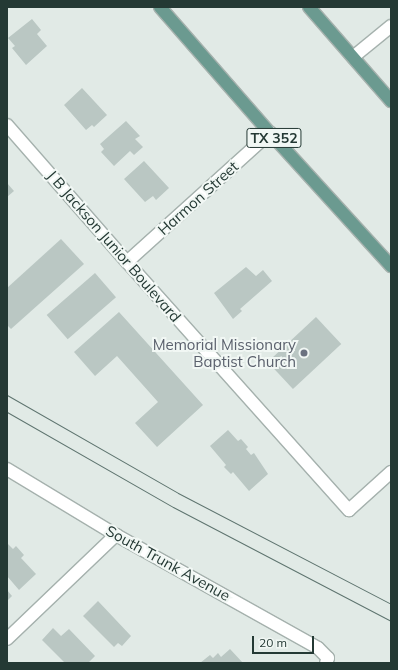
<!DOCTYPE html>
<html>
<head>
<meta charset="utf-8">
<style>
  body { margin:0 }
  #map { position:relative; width:398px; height:670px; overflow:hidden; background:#e1eae6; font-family:Mulish,sans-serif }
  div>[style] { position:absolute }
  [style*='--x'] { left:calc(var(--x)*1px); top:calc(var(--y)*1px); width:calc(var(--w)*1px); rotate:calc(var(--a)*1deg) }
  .building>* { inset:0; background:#bac7c3; transform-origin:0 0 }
  .roads { filter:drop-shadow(1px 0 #a5b1ad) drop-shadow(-1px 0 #a5b1ad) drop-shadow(0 1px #a5b1ad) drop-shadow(0 -1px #a5b1ad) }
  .minor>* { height:12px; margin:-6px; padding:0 6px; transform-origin:6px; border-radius:6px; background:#fff }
  .primary>* { height:12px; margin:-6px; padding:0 6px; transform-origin:6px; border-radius:6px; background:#6b9a90 }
  .tram>* { height:1px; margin:-0.5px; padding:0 0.5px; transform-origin:0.5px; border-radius:0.5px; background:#5e746f }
  .dots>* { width:11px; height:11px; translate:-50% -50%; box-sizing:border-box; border:2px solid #f1f7f4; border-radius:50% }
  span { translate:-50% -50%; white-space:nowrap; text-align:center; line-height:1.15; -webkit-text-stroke:4px #f1f7f4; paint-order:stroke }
  .shield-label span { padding:1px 3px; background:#f1f7f4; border:1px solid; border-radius:3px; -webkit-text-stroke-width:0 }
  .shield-label { font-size:14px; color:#243934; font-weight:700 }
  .street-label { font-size:15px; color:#243934 }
  .worship-label { font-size:15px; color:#5b616d }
  .right { translate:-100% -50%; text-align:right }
  .frame { position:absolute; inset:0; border:8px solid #243934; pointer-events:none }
  .scale { position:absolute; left:252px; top:636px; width:62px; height:18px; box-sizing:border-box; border:2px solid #243934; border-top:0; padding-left:5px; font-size:12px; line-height:14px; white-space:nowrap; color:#243934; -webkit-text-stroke:3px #f1f7f4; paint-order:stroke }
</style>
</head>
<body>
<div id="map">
  <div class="building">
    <i style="clip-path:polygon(32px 19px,41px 30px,37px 34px,47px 46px,26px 65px,12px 48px,15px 46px,8px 38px)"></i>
    <i style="clip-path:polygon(82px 88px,107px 115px,94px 127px,92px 125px,86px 130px,64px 105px)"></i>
    <i style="clip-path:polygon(126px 121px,140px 136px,135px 139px,143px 147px,134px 155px,130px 151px,114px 166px,101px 152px,104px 149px,100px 144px)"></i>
    <i style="clip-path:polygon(144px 161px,169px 188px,156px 200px,153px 196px,145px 202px,124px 179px)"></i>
    <i style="clip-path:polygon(7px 183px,14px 191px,7px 197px)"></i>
    <i style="clip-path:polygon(61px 239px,84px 264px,11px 329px,7px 325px,7px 288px)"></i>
    <i style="clip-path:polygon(246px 267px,256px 276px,263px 270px,272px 281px,240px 309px,242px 311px,233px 319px,214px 293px)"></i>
    <i style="left:95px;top:273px;width:32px;height:64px;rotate:49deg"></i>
    <i style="clip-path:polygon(119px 312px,203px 405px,157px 447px,135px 423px,158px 402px,117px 356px,95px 376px,74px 352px)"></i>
    <i style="left:316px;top:317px;width:37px;height:66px;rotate:47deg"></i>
    <i style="clip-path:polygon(228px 430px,238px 441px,241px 439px,248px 447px,246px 449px,251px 455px,254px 453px,268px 474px,249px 491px,233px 472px,231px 474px,224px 467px,226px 465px,210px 446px)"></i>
    <i style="clip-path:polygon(7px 543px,13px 549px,16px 546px,24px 555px,21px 558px,36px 574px,19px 590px,7px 576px)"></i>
    <i style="clip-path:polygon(7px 590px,12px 596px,7px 601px)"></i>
    <i style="clip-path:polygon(98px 601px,131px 636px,122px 646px,118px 643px,114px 647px,83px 616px)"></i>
    <i style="clip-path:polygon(53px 628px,61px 636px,69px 629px,95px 656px,88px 663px,65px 663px,42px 640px)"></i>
    <i style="clip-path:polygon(230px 649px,243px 663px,200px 663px,210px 655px,213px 658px,218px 653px,221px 657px)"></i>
  </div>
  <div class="roads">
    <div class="minor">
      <i style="--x:353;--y:57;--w:49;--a:-39.2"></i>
      <i style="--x:7;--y:125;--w:182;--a:48.8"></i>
      <i style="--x:127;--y:262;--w:333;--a:48.2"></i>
      <i style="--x:349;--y:510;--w:57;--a:-42.1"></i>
      <i style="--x:127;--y:262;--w:193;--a:-42.1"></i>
      <i style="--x:7;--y:469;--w:127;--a:31.2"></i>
      <i style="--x:116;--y:535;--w:231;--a:29.2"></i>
      <i style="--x:318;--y:648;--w:14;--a:45"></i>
      <i style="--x:328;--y:658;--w:5;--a:112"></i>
      <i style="--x:7;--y:639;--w:151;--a:-43.7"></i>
    </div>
    <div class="primary">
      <i style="--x:160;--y:7;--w:167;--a:48.9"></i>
      <i style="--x:270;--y:133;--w:180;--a:47.7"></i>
      <i style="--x:309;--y:7;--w:125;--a:48.9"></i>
    </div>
  </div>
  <div class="tram">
    <i style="--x:7;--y:395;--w:197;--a:29.8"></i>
    <i style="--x:178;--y:493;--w:240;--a:27.5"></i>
    <i style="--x:7;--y:412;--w:191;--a:29.8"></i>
    <i style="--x:173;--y:507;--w:246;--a:27.6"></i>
  </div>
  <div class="dots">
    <i style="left:304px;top:353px;background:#6b7280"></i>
  </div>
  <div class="shield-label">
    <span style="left:274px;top:138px">TX 352</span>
  </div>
  <div class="street-label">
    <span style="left:198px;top:198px;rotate:-42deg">Harmon Street</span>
    <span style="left:114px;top:246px;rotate:49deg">J B Jackson Junior Boulevard</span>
    <span style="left:168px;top:563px;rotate:29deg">South Trunk Avenue</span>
  </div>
  <div class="worship-label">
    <span class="right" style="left:296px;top:353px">Memorial Missionary<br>Baptist Church</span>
  </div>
  <div class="frame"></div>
  <div class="scale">20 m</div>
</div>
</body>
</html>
